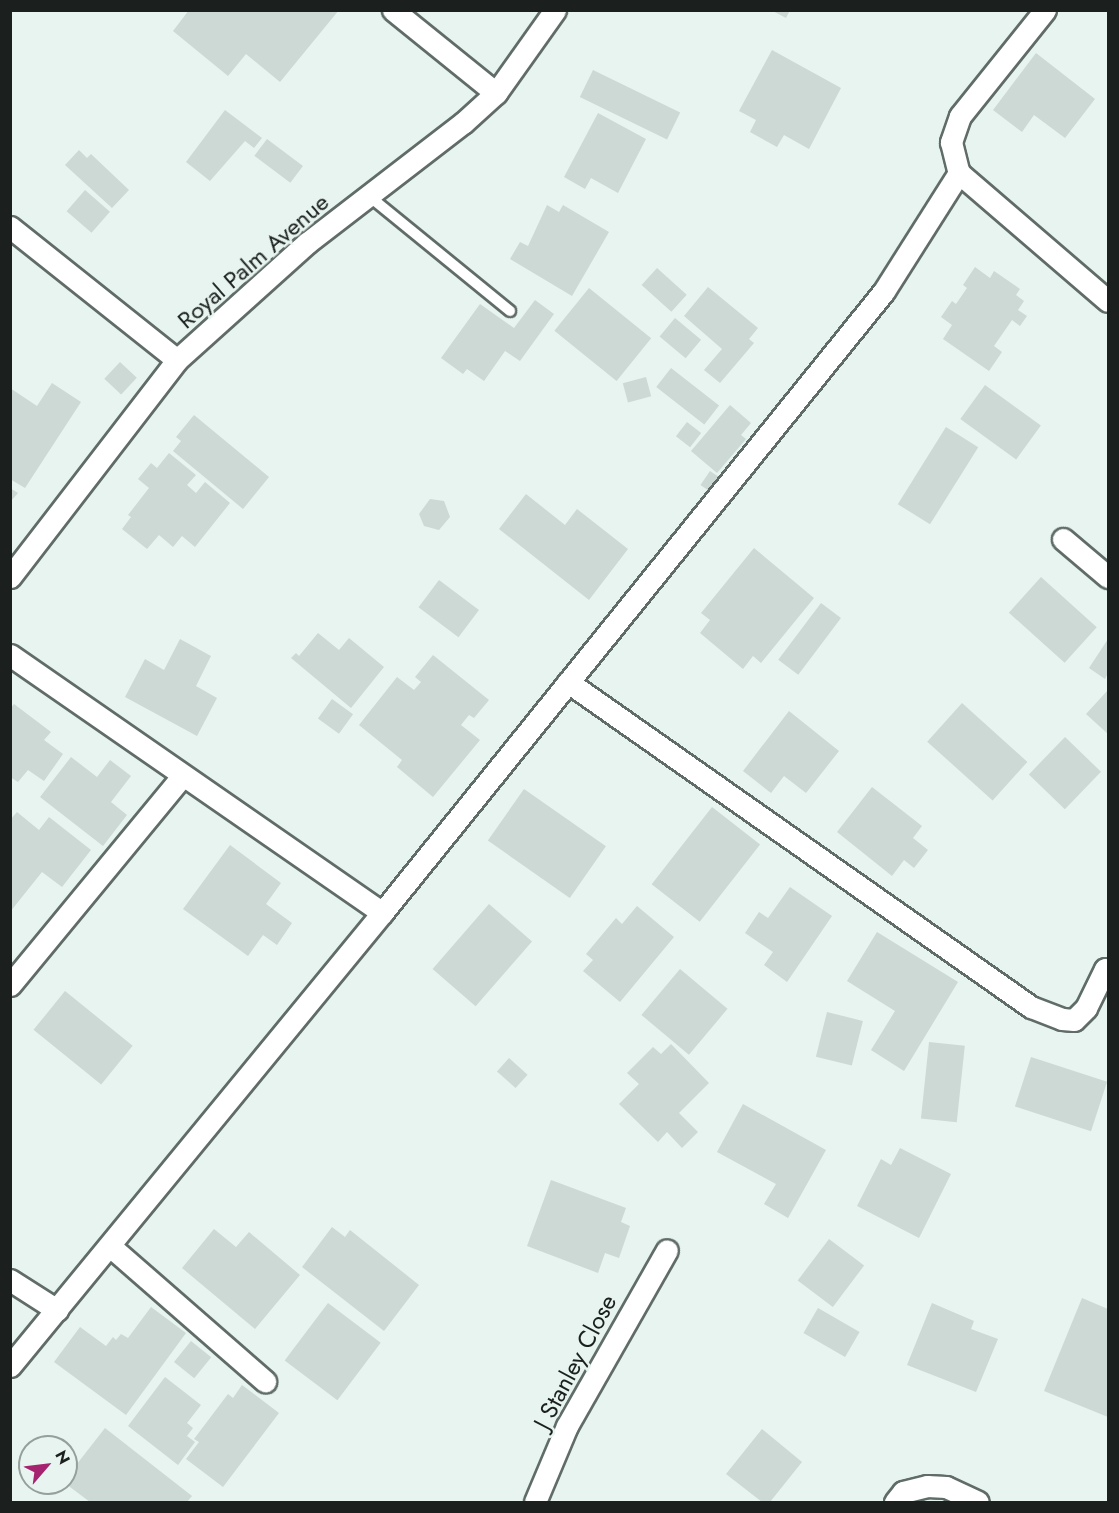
<!DOCTYPE html>
<html>
<head>
<meta charset="utf-8">
<style>
  body { margin:0 }
  #map { position:relative; width:1119px; height:1513px; overflow:hidden; background:#e7f4ef; font-family:Jost,sans-serif }
  div>[style] { position:absolute }
  [style*='--x'] { left:calc(var(--x)*1px); top:calc(var(--y)*1px); width:calc(var(--w)*1px); rotate:calc(var(--a)*1deg) }
  .building>* { inset:0; background:#ccd9d4; transform-origin:0 0 }
  .roads { filter:drop-shadow(2px 0 #606c67) drop-shadow(-2px 0 #606c67) drop-shadow(0 2px #606c67) drop-shadow(0 -2px #606c67) }
  .service>* { height:10px; margin:-5px; padding:0 5px; transform-origin:5px; border-radius:5px; background:#fff }
  .minor>* { height:21px; margin:-10.5px; padding:0 10.5px; transform-origin:10.5px; border-radius:10.5px; background:#fff }
  span { translate:-50% -50%; white-space:nowrap; text-align:center; line-height:1.15; -webkit-text-stroke:5px #e7f4ef; paint-order:stroke }
  .street-label { font-size:24px; color:#1b201e }
  .frame { position:absolute; inset:0; border:12px solid #1b201e; pointer-events:none }
  .north { position:absolute; left:18px; top:1435px; width:60px; height:60px; box-sizing:border-box; background:#e7f4ef; border:2px solid #959f9b; border-radius:50%; rotate:62deg; font-size:16px; font-weight:700; line-height:24px; text-align:center; color:#1b201e }
  .north::after { content:''; display:block; margin:auto; width:21px; height:27px; background:#a62370; clip-path:polygon(50% 0,100% 100%,50% 72%,0 100%) }
</style>
</head>
<body>
<div id="map">
  <div class="building">
    <i style="clip-path:polygon(189px 10px,339px 10px,280px 82px,246px 54px,228px 76px,173px 31px)"></i>
    <i style="clip-path:polygon(771px 10px,790px 10px,786px 18px)"></i>
    <i style="clip-path:polygon(772px 50px,841px 88px,809px 149px,784px 135px,777px 147px,750px 132px,756px 120px,739px 111px)"></i>
    <i style="clip-path:polygon(1036px 53px,1095px 99px,1065px 138px,1034px 115px,1022px 132px,993px 110px)"></i>
    <i style="left:593px;top:70px;width:97px;height:30px;rotate:26deg"></i>
    <i style="clip-path:polygon(225px 110px,262px 138px,254px 148px,245px 141px,210px 181px,186px 162px)"></i>
    <i style="clip-path:polygon(598px 113px,646px 139px,618px 193px,591px 178px,585px 189px,564px 177px)"></i>
    <i style="left:267px;top:139px;width:45px;height:21px;rotate:37deg"></i>
    <i style="clip-path:polygon(79px 150px,87px 158px,91px 154px,129px 190px,112px 208px,65px 165px)"></i>
    <i style="left:85px;top:190px;width:33px;height:28px;rotate:41deg"></i>
    <i style="clip-path:polygon(547px 205px,559px 212px,563px 205px,609px 232px,572px 296px,510px 259px,520px 242px,528px 246px)"></i>
    <i style="clip-path:polygon(975px 267px,990px 278px,994px 271px,1020px 289px,1016px 295px,1024px 301px,1018px 310px,1027px 316px,1020px 326px,1012px 320px,994px 346px,1002px 352px,989px 371px,943px 339px,952px 325px,941px 317px,952px 301px,956px 304px,967px 288px,963px 285px)"></i>
    <i style="left:657px;top:268px;width:40px;height:23px;rotate:42deg"></i>
    <i style="clip-path:polygon(708px 287px,758px 328px,749px 339px,754px 343px,720px 383px,704px 370px,722px 349px,684px 316px)"></i>
    <i style="left:589px;top:288px;width:80px;height:55px;rotate:39deg"></i>
    <i style="clip-path:polygon(535px 300px,554px 314px,520px 361px,505px 351px,484px 381px,467px 369px,463px 374px,441px 358px,480px 304px,514px 328px)"></i>
    <i style="left:675px;top:318px;width:34px;height:24px;rotate:40deg"></i>
    <i style="left:120px;top:362px;width:23px;height:23px;rotate:43deg"></i>
    <i style="left:671px;top:368px;width:61px;height:24px;rotate:38deg"></i>
    <i style="left:646px;top:377px;width:20px;height:24px;rotate:75deg"></i>
    <i style="clip-path:polygon(52px 383px,81px 402px,25px 488px,10px 479px,10px 388px,37px 406px)"></i>
    <i style="left:985px;top:385px;width:69px;height:42px;rotate:36deg"></i>
    <i style="clip-path:polygon(730px 405px,751px 423px,741px 435px,746px 439px,717px 473px,691px 451px)"></i>
    <i style="clip-path:polygon(194px 415px,269px 477px,243px 509px,173px 451px,181px 441px,176px 437px)"></i>
    <i style="left:687px;top:422px;width:18px;height:18px;rotate:38deg"></i>
    <i style="left:946px;top:427px;width:38px;height:91px;rotate:32deg"></i>
    <i style="clip-path:polygon(169px 453px,196px 475px,187px 485px,196px 493px,205px 482px,230px 503px,195px 547px,182px 536px,173px 547px,159px 535px,147px 549px,122px 529px,131px 517px,128px 515px,149px 488px,138px 479px,151px 463px,157px 468px)"></i>
    <i style="left:710px;top:471px;width:14px;height:17px;rotate:34deg"></i>
    <i style="clip-path:polygon(10px 488px,18px 493px,10px 502px)"></i>
    <i style="clip-path:polygon(526px 494px,565px 525px,577px 509px,628px 549px,589px 600px,499px 529px)"></i>
    <i style="clip-path:polygon(430px 499px,444px 501px,450px 517px,439px 530px,424px 526px,419px 514px)"></i>
    <i style="clip-path:polygon(754px 548px,814px 598px,761px 663px,753px 656px,743px 669px,700px 633px,710px 620px,701px 613px)"></i>
    <i style="left:1041px;top:577px;width:75px;height:48px;rotate:42deg"></i>
    <i style="left:439px;top:580px;width:50px;height:34px;rotate:37deg"></i>
    <i style="left:821px;top:603px;width:25px;height:71px;rotate:37deg"></i>
    <i style="clip-path:polygon(318px 633px,339px 650px,349px 638px,384px 667px,351px 708px,291px 658px,296px 653px,299px 656px)"></i>
    <i style="clip-path:polygon(180px 639px,211px 656px,196px 686px,217px 698px,197px 736px,125px 697px,145px 659px,164px 670px)"></i>
    <i style="clip-path:polygon(1108px 639px,1108px 673px,1105px 679px,1089px 668px)"></i>
    <i style="clip-path:polygon(433px 655px,489px 700px,474px 718px,469px 715px,461px 725px,480px 740px,433px 797px,397px 767px,402px 760px,359px 725px,397px 677px,414px 690px,421px 682px,415px 677px)"></i>
    <i style="clip-path:polygon(1108px 690px,1108px 734px,1086px 714px)"></i>
    <i style="left:332px;top:699px;width:26px;height:24px;rotate:36deg"></i>
    <i style="left:962px;top:703px;width:88px;height:52px;rotate:42deg"></i>
    <i style="clip-path:polygon(14px 704px,51px 732px,44px 740px,63px 754px,44px 781px,28px 770px,18px 782px,10px 777px,10px 709px)"></i>
    <i style="clip-path:polygon(789px 711px,839px 751px,806px 793px,784px 776px,771px 793px,743px 771px)"></i>
    <i style="left:1065px;top:737px;width:50px;height:52px;rotate:44deg"></i>
    <i style="clip-path:polygon(71px 757px,97px 777px,110px 760px,131px 776px,111px 802px,127px 815px,103px 846px,40px 797px)"></i>
    <i style="clip-path:polygon(872px 787px,922px 826px,913px 838px,928px 850px,914px 868px,904px 860px,892px 876px,837px 832px)"></i>
    <i style="left:524px;top:789px;width:100px;height:63px;rotate:35deg"></i>
    <i style="left:712px;top:807px;width:61px;height:98px;rotate:38deg"></i>
    <i style="clip-path:polygon(17px 812px,39px 830px,49px 817px,91px 850px,62px 887px,42px 872px,10px 912px,10px 820px)"></i>
    <i style="clip-path:polygon(230px 845px,281px 883px,266px 904px,292px 923px,277px 945px,263px 935px,248px 956px,183px 909px)"></i>
    <i style="clip-path:polygon(790px 887px,832px 916px,787px 982px,764px 965px,773px 952px,745px 933px,759px 912px,768px 918px)"></i>
    <i style="left:489px;top:904px;width:57px;height:86px;rotate:41deg"></i>
    <i style="clip-path:polygon(637px 906px,674px 937px,620px 1002px,583px 971px,593px 960px,586px 954px,616px 918px,622px 924px)"></i>
    <i style="clip-path:polygon(877px 932px,958px 982px,904px 1071px,871px 1050px,895px 1011px,847px 981px)"></i>
    <i style="left:680px;top:969px;width:62px;height:60px;rotate:40deg"></i>
    <i style="left:65px;top:991px;width:87px;height:50px;rotate:39deg"></i>
    <i style="left:827px;top:1012px;width:37px;height:46px;rotate:14deg"></i>
    <i style="left:929px;top:1042px;width:36px;height:77px;rotate:6deg"></i>
    <i style="clip-path:polygon(671px 1044px,709px 1083px,679px 1113px,698px 1132px,682px 1148px,667px 1132px,658px 1142px,619px 1104px,639px 1084px,627px 1073px,653px 1047px,661px 1054px)"></i>
    <i style="left:1031px;top:1057px;width:80px;height:52px;rotate:18deg"></i>
    <i style="left:509px;top:1058px;width:25px;height:18px;rotate:42deg"></i>
    <i style="clip-path:polygon(743px 1104px,826px 1150px,788px 1218px,764px 1204px,776px 1184px,717px 1152px)"></i>
    <i style="clip-path:polygon(900px 1148px,951px 1174px,919px 1238px,857px 1206px,881px 1159px,891px 1165px)"></i>
    <i style="clip-path:polygon(551px 1180px,626px 1208px,621px 1222px,630px 1226px,619px 1258px,605px 1253px,598px 1273px,527px 1246px)"></i>
    <i style="clip-path:polygon(332px 1227px,345px 1237px,350px 1230px,419px 1285px,384px 1331px,302px 1267px)"></i>
    <i style="clip-path:polygon(214px 1229px,236px 1247px,249px 1232px,300px 1275px,255px 1329px,182px 1268px)"></i>
    <i style="left:829px;top:1239px;width:44px;height:52px;rotate:37deg"></i>
    <i style="clip-path:polygon(1082px 1298px,1108px 1309px,1108px 1417px,1044px 1391px)"></i>
    <i style="left:328px;top:1303px;width:66px;height:72px;rotate:37deg"></i>
    <i style="clip-path:polygon(932px 1303px,974px 1321px,971px 1329px,998px 1339px,976px 1392px,907px 1365px)"></i>
    <i style="clip-path:polygon(151px 1307px,186px 1333px,126px 1415px,54px 1362px,80px 1327px,106px 1346px,113px 1337px,116px 1340px,121px 1334px,128px 1338px)"></i>
    <i style="left:818px;top:1308px;width:48px;height:29px;rotate:30deg"></i>
    <i style="left:191px;top:1341px;width:26px;height:27px;rotate:39deg"></i>
    <i style="clip-path:polygon(165px 1377px,201px 1405px,187px 1423px,193px 1428px,187px 1436px,195px 1442px,178px 1465px,128px 1426px)"></i>
    <i style="clip-path:polygon(242px 1385px,279px 1413px,223px 1487px,186px 1459px,199px 1442px,194px 1439px,228px 1394px,233px 1398px)"></i>
    <i style="clip-path:polygon(105px 1428px,192px 1496px,187px 1502px,90px 1502px,66px 1484px,66px 1478px)"></i>
    <i style="clip-path:polygon(762px 1429px,802px 1462px,770px 1502px,762px 1502px,726px 1474px)"></i>
  </div>
  <div class="roads">
    <div class="service">
      <i style="--x:369;--y:196;--w:182;--a:39.2"></i>
    </div>
    <div class="minor">
      <i style="--x:393;--y:10;--w:132;--a:38.9"></i>
      <i style="--x:1045;--y:10;--w:136;--a:128.7"></i>
      <i style="--x:960;--y:116;--w:28;--a:109"></i>
      <i style="--x:951;--y:142;--w:32;--a:76"></i>
      <i style="--x:959;--y:173;--w:196;--a:40.7"></i>
      <i style="--x:10;--y:227;--w:213;--a:38.5"></i>
      <i style="--x:1063;--y:539;--w:59;--a:40.2"></i>
      <i style="--x:10;--y:577;--w:274;--a:-52.4"></i>
      <i style="--x:177;--y:360;--w:175;--a:-42"></i>
      <i style="--x:307;--y:243;--w:197;--a:-37.6"></i>
      <i style="--x:463;--y:123;--w:45;--a:-42.3"></i>
      <i style="--x:496;--y:93;--w:102;--a:-54.6"></i>
      <i style="--x:10;--y:655;--w:453;--a:34.7"></i>
      <i style="--x:568;--y:682;--w:566;--a:35.07"></i>
      <i style="--x:1031;--y:1007;--w:33;--a:21"></i>
      <i style="--x:1062;--y:1019;--w:12;--a:5"></i>
      <i style="--x:1074;--y:1020;--w:17;--a:-45"></i>
      <i style="--x:1086;--y:1008;--w:43;--a:-64"></i>
      <i style="--x:1105;--y:969;--w:4;--a:34"></i>
      <i style="--x:10;--y:985;--w:271;--a:-50.5"></i>
      <i style="--x:110;--y:1246;--w:206;--a:41.1"></i>
      <i style="--x:10;--y:1280;--w:56;--a:32.6"></i>
      <i style="--x:10;--y:1366;--w:586;--a:-50.61"></i>
      <i style="--x:382;--y:913;--w:799;--a:-51.09"></i>
      <i style="--x:884;--y:291;--w:140;--a:-57.6"></i>
      <i style="--x:535;--y:1502;--w:82;--a:-67.2"></i>
      <i style="--x:567;--y:1426;--w:202;--a:-60.4"></i>
      <i style="--x:895;--y:1502;--w:13;--a:-51"></i>
      <i style="--x:903;--y:1492;--w:25;--a:-14"></i>
      <i style="--x:927;--y:1486;--w:19;--a:3"></i>
      <i style="--x:946;--y:1487;--w:35;--a:25"></i>
    </div>
  </div>
  <div class="street-label">
    <span style="left:253px;top:261px;rotate:-41deg">Royal Palm Avenue</span>
    <span style="left:575px;top:1362px;rotate:-62deg">J Stanley Close</span>
  </div>
  <div class="frame"></div>
  <div class="north">N</div>
</div>
</body>
</html>
